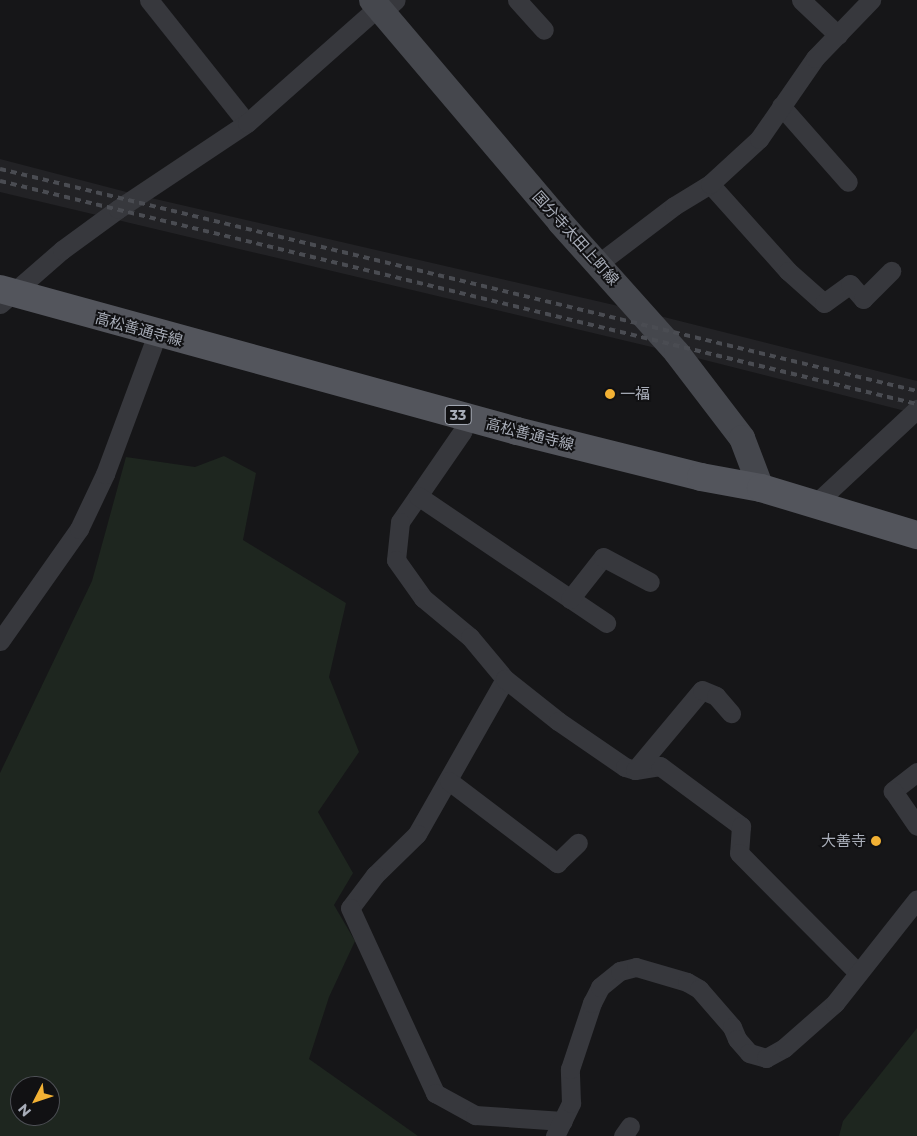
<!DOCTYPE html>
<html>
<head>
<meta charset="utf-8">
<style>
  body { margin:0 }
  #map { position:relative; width:917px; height:1136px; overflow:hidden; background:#161618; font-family:Montserrat,"Noto Sans JP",sans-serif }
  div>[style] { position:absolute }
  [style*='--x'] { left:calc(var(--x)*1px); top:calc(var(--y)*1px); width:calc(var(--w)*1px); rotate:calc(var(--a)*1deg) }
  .built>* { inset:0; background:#222225 }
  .green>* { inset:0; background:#1e261f }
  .minor>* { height:19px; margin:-9.5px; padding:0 9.5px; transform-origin:9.5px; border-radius:9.5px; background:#37383d }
  .secondary>* { height:26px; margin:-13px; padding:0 13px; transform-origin:13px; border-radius:13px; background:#45474d }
  .primary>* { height:28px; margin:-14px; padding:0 14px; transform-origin:14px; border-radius:14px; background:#53555c }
  .rail>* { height:4px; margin-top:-2px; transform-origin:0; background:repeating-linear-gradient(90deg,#4a4c52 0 6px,transparent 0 11px) }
  .dots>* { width:14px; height:14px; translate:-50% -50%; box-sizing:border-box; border:2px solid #111113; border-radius:50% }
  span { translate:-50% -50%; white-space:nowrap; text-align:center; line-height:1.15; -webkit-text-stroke:4px #111113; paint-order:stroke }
  .shield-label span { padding:1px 4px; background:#111113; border:1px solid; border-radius:4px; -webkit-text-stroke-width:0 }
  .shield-label { font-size:14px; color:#a8adb8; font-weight:700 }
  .street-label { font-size:15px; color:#a8adb8 }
  .poi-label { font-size:15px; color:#a8adb8 }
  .left { translate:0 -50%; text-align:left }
  .right { translate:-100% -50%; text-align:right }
  .north { position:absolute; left:10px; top:1076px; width:50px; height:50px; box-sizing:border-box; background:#111113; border:1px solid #4d4f55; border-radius:50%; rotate:229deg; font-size:14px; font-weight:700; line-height:20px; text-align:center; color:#a8adb8 }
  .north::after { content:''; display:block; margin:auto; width:18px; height:22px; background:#f2b134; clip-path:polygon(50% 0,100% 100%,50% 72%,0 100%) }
</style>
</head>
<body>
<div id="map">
  <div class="built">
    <i style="clip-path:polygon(0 159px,138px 195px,640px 311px,917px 381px,917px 414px,677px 353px,0 192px)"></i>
  </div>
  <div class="green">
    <i style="clip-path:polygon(evenodd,224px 456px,256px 473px,243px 540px,346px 603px,329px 677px,359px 752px,318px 812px,353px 873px,334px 905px,355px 941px,329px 997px,309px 1059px,418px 1136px,0 1136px,0 773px,92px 581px,126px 457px,195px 467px,224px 456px,20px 1086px,50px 1086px,50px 1116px,20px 1116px,20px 1086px)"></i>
    <i style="clip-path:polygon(917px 1028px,917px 1136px,839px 1136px,843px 1121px)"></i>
  </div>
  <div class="minor">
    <i style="--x:149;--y:0;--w:157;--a:51.5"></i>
    <i style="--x:517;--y:0;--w:40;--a:48"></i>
    <i style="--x:801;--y:0;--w:51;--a:43.4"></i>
    <i style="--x:382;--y:12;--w:18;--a:-41"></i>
    <i style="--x:781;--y:106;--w:101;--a:48.6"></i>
    <i style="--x:710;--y:184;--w:117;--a:48.1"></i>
    <i style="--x:788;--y:271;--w:48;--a:41.6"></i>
    <i style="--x:824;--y:303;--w:32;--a:-36"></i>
    <i style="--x:850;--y:284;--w:20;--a:49"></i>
    <i style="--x:863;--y:299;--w:40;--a:-45"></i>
    <i style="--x:599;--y:263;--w:94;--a:-37.2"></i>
    <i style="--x:674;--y:206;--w:42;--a:-31.4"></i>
    <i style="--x:710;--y:184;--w:67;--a:-42.6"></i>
    <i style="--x:759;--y:139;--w:98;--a:-55.3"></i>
    <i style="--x:815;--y:58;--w:81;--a:-46"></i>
    <i style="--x:0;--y:304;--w:82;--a:-41.1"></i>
    <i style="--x:62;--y:250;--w:69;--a:-36.2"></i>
    <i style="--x:118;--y:209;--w:155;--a:-33.7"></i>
    <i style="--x:247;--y:123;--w:175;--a:-41.5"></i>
    <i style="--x:468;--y:418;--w:15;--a:113"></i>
    <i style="--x:462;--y:432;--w:109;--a:124.6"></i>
    <i style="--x:400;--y:522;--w:38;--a:96"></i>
    <i style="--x:396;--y:560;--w:47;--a:54.6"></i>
    <i style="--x:423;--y:598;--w:61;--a:39.7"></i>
    <i style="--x:470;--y:637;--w:55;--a:50.2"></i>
    <i style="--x:505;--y:679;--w:178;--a:119.6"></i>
    <i style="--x:417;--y:834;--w:59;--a:135.7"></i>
    <i style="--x:375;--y:875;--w:41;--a:127.1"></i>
    <i style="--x:350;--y:908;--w:204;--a:65.3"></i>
    <i style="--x:435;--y:1093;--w:46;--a:28.8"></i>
    <i style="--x:475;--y:1115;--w:88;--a:3.9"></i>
    <i style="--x:418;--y:496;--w:227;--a:34"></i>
    <i style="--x:814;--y:505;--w:141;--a:-43"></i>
    <i style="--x:570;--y:599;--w:53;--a:-51.8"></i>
    <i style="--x:603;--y:557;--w:53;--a:28"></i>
    <i style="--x:0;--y:641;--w:137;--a:-54.8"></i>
    <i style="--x:79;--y:529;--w:61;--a:-64.7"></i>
    <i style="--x:105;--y:474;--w:149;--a:-69.6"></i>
    <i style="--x:505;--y:679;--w:68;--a:38.4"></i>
    <i style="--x:558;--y:721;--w:81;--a:34.5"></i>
    <i style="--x:625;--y:767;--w:10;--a:17"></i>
    <i style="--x:635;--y:770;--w:25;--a:-9"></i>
    <i style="--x:660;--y:766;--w:101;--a:36.5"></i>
    <i style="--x:741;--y:826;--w:27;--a:94"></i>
    <i style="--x:739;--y:853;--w:169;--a:45.2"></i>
    <i style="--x:635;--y:770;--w:104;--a:-50.1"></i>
    <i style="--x:702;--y:690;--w:15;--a:23"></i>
    <i style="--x:716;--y:696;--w:23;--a:49"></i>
    <i style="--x:917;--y:772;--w:31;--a:142"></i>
    <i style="--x:893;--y:791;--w:42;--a:55.6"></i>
    <i style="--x:449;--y:781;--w:136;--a:37.2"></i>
    <i style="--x:557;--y:863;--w:29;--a:-44"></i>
    <i style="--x:555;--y:1136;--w:37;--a:-64"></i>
    <i style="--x:571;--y:1103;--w:34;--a:-92"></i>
    <i style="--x:570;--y:1069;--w:70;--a:-71.6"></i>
    <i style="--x:592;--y:1003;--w:18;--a:-63"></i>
    <i style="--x:600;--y:987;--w:26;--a:-39"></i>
    <i style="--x:620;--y:971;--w:16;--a:-14"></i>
    <i style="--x:636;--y:967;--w:53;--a:16.4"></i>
    <i style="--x:687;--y:982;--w:14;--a:30"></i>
    <i style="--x:699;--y:989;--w:50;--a:49"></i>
    <i style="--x:732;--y:1027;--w:13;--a:67"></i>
    <i style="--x:737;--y:1039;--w:18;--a:49"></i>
    <i style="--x:749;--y:1053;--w:18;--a:16"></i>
    <i style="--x:766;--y:1058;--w:21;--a:-29"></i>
    <i style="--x:784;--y:1048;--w:68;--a:-41.4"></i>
    <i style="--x:835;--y:1003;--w:132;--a:-51.7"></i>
    <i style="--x:623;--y:1136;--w:12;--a:-55"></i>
  </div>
  <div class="secondary">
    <i style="--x:372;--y:0;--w:291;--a:49.7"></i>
    <i style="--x:560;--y:222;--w:176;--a:48.2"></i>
    <i style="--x:677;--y:353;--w:107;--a:52.6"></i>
    <i style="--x:742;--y:438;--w:53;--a:69.2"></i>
  </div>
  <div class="primary">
    <i style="--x:0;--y:289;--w:536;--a:15.36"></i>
    <i style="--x:517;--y:431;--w:190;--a:14"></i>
    <i style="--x:701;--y:477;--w:61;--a:10.4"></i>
    <i style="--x:761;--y:488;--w:163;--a:16.8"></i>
  </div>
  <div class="rail">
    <i style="--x:0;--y:169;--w:943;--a:13.61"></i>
    <i style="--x:0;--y:181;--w:944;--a:13.67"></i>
  </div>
  <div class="dots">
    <i style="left:610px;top:394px;background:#f2b134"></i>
    <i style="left:876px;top:841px;background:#f2b134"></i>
  </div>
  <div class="shield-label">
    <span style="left:458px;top:415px">33</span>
  </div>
  <div class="street-label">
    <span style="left:576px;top:238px;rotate:48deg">国分寺太田上町線</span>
    <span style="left:139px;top:329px;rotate:15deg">高松善通寺線</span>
    <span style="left:530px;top:434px;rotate:14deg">高松善通寺線</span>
  </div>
  <div class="poi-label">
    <span class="left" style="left:620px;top:394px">一福</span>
    <span class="right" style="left:866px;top:841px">大善寺</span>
  </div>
  <div class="north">N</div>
</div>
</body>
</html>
